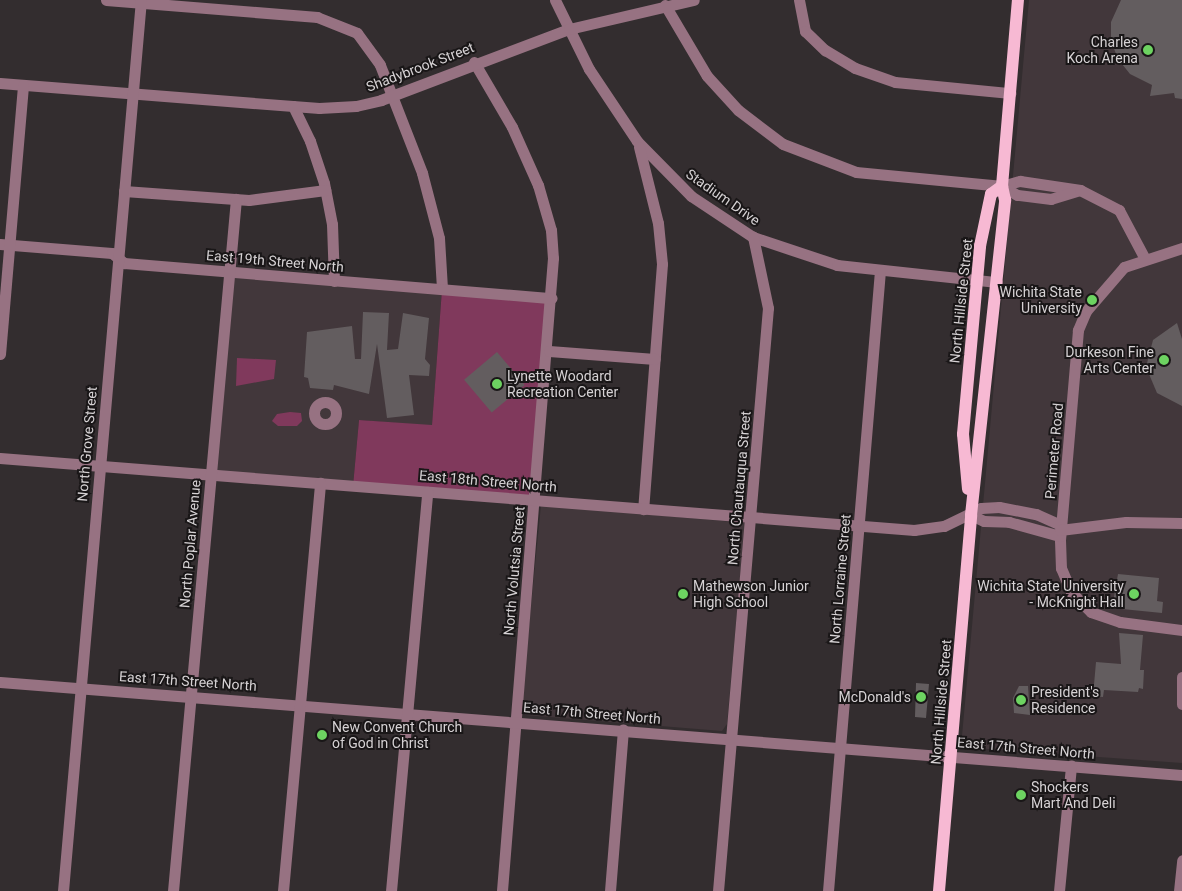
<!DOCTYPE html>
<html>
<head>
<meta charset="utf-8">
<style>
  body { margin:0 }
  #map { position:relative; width:1182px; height:891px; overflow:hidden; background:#332d2f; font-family:Roboto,sans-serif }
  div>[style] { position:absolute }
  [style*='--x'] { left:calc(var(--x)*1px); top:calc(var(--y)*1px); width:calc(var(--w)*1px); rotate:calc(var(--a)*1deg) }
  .built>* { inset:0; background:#42373b }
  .green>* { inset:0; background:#80395c }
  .building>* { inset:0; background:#635d5f; transform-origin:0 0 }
  .minor>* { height:11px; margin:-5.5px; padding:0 5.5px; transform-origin:5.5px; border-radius:5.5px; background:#977282 }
  .minor>.ring { margin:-5.5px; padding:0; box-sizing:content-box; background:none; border:11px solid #977282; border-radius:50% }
  .major>* { height:12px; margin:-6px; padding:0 6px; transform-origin:6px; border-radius:6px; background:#f7b9d3 }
  .dots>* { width:14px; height:14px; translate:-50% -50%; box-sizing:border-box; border:2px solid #191617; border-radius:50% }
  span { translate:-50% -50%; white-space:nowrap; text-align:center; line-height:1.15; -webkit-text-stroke:4px #191617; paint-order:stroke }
  .poi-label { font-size:14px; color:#d6d2d4 }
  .right { translate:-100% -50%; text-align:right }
  .left { translate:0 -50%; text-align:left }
  .street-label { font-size:14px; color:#d6d2d4 }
</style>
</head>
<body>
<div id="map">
  <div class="built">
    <i style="clip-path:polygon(1029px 0,1182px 0,1182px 763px,961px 747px)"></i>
    <i style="clip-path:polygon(229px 273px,442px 289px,432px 426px,359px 420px,353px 486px,211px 475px)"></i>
    <i style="clip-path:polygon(541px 505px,745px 523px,727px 724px,722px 731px,525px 715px,521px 707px)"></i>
  </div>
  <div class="green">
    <i style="clip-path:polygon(442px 289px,552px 298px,536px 500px,353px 486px,359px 420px,432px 425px)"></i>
    <i style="clip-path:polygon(237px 358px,276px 360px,274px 379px,236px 386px)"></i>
    <i style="clip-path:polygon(290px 412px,301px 413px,302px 421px,297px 426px,278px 426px,272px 421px,277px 414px)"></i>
  </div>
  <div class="building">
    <i style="clip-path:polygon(1121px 0,1182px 0,1182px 99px,1175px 98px,1174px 93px,1150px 96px,1152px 85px,1130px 74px,1118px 59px,1111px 41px,1111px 22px)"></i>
    <i style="clip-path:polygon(363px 312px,389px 313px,387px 350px,398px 349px,403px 313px,429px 318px,425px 359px,430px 365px,429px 376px,409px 375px,414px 415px,387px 418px,377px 344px,369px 394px,334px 385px,333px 390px,310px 388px,308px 378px,304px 377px,307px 332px,352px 326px,355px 359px,361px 359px)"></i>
    <i style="clip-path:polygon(1177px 323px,1182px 339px,1182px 406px,1157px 393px,1146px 367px,1153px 340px)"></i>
    <i style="left:497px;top:352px;width:43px;height:43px;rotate:50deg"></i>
    <i style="clip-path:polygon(1118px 574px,1159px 578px,1157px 601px,1163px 602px,1162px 613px,1112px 608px)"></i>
    <i style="clip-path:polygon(1119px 633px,1143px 635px,1140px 670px,1144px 670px,1143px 689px,1139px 688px,1138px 692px,1104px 690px,1103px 697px,1093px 696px,1096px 662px,1121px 664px)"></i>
    <i style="clip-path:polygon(916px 683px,929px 684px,926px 718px,915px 717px)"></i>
    <i style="clip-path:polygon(1019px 686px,1028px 686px,1030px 715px,1014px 713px,1013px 698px)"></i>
  </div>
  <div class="minor">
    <i style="--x:106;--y:0;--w:212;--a:4.6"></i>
    <i style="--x:317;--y:17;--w:43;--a:21.8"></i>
    <i style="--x:357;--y:33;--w:39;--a:54"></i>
    <i style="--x:380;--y:65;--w:116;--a:68.7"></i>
    <i style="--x:422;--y:173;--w:67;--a:75.3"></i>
    <i style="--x:439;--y:238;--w:51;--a:86.6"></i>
    <i style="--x:555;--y:0;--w:77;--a:63.8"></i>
    <i style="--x:589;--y:69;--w:87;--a:56.3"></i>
    <i style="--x:637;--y:141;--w:77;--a:45.5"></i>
    <i style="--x:691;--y:196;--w:74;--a:33.5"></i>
    <i style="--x:753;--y:237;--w:89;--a:18.4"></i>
    <i style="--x:837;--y:265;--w:161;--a:6.1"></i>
    <i style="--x:799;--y:0;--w:32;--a:79"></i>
    <i style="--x:805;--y:31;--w:28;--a:44"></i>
    <i style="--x:825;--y:50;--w:35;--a:31"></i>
    <i style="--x:855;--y:68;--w:42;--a:19.3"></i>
    <i style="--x:895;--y:82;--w:116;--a:5.5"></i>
    <i style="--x:665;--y:5;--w:82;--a:59.4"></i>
    <i style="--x:707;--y:76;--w:46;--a:47.6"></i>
    <i style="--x:738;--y:110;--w:56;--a:37.1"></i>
    <i style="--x:783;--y:144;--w:78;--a:21"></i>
    <i style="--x:856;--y:172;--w:147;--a:5.5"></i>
    <i style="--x:1002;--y:186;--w:19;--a:-16"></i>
    <i style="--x:1020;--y:181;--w:61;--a:8.5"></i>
    <i style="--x:1080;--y:190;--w:30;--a:163"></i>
    <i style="--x:1051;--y:199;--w:34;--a:-173"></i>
    <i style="--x:1017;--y:195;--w:17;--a:-149"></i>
    <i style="--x:474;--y:62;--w:75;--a:59.7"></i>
    <i style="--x:512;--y:127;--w:64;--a:65.9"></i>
    <i style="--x:538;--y:185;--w:47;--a:73.9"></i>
    <i style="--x:551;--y:230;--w:28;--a:86"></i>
    <i style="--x:553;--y:258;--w:635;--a:94.61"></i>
    <i style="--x:0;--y:83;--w:320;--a:4.5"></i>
    <i style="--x:319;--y:108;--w:37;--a:-3"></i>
    <i style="--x:356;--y:106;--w:26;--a:-13"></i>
    <i style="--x:381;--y:100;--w:201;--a:-20.7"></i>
    <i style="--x:569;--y:29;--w:128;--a:-13.1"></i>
    <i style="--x:293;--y:106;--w:39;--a:64"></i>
    <i style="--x:310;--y:141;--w:44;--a:71.6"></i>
    <i style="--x:324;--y:183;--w:42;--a:79"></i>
    <i style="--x:332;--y:224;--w:57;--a:88"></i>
    <i style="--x:639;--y:147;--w:78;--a:76"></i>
    <i style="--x:658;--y:223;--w:41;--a:84.4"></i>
    <i style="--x:662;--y:264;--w:246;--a:94.4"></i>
    <i style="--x:1080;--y:190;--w:44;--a:27.1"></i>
    <i style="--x:1119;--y:210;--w:53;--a:62"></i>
    <i style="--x:124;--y:191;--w:125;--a:4.1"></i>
    <i style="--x:249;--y:200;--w:77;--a:-7.5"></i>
    <i style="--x:0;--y:244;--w:112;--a:4.6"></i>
    <i style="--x:112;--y:253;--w:16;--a:40"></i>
    <i style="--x:124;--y:263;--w:429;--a:4.7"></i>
    <i style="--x:1182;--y:248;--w:61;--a:161.9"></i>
    <i style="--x:1124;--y:267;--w:58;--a:130.8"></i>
    <i style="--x:1086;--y:311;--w:21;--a:113"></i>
    <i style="--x:1078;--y:330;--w:211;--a:94.9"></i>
    <i style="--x:1060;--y:540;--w:28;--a:88"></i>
    <i style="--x:1061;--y:568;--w:26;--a:67"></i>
    <i style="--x:1071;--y:592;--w:28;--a:45"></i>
    <i style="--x:1091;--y:612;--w:31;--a:19"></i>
    <i style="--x:1120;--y:622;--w:63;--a:7.4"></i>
    <i style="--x:549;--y:351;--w:106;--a:4.3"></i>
    <i style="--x:0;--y:354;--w:270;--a:-85.1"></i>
    <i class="ring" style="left:314px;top:402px;width:11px;height:11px"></i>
    <i style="--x:0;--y:458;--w:917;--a:4.5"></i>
    <i style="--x:914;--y:530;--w:30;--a:-8"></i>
    <i style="--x:944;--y:526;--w:41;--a:-25.9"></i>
    <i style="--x:981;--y:508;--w:18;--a:-3"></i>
    <i style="--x:999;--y:507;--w:38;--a:11"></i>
    <i style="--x:1036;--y:514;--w:27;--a:24"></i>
    <i style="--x:971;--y:515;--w:14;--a:25"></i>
    <i style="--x:984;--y:521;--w:25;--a:2"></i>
    <i style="--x:1009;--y:522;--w:53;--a:15.4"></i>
    <i style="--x:1060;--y:530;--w:66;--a:-6.9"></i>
    <i style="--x:1126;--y:522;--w:56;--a:1"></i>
    <i style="--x:1182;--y:677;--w:27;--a:90"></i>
    <i style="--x:0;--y:682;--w:1186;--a:4.5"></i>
    <i style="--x:63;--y:891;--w:894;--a:-85"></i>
    <i style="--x:173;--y:891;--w:695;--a:-84.8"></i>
    <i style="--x:283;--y:891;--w:410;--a:-84.8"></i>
    <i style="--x:391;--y:891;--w:401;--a:-84.8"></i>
    <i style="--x:610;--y:891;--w:162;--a:-85.4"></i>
    <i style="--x:718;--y:891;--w:585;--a:-85.1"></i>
    <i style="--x:768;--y:308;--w:73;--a:-101.9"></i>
    <i style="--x:828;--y:891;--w:623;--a:-85.21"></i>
    <i style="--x:1059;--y:891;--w:126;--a:-84.5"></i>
    <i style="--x:1179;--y:891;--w:31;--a:-84"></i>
  </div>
  <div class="major">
    <i style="--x:968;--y:489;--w:55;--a:-95.2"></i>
    <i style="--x:963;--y:434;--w:189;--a:-84.8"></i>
    <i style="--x:980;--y:246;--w:53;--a:-78.1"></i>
    <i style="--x:991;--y:194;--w:14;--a:-36"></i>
    <i style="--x:939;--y:891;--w:377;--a:-85.1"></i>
    <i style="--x:971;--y:515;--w:317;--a:-83.8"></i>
    <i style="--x:1005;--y:200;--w:14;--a:-102"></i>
    <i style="--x:1002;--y:186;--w:187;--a:-85.1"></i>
  </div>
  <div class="dots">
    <i style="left:1148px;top:50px;background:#6dd361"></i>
    <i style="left:1092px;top:300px;background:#6dd361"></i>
    <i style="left:1164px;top:360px;background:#6dd361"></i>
    <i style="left:497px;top:384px;background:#6dd361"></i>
    <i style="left:683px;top:594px;background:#6dd361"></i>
    <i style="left:1134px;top:594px;background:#6dd361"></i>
    <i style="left:921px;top:697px;background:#6dd361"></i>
    <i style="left:1021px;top:700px;background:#6dd361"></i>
    <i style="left:322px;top:735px;background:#6dd361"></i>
    <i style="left:1021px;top:795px;background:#6dd361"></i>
  </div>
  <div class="poi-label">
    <span class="right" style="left:1138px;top:50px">Charles<br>Koch Arena</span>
    <span class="right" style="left:1082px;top:300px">Wichita State<br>University</span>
    <span class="right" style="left:1154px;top:360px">Durkeson Fine<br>Arts Center</span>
    <span class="left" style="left:507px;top:384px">Lynette Woodard<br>Recreation Center</span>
    <span class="left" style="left:693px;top:594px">Mathewson Junior<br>High School</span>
    <span class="right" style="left:1124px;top:594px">Wichita State University<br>- McKnight Hall</span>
    <span class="left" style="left:1031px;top:700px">President's<br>Residence</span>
    <span class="right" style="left:911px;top:697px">McDonald's</span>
    <span class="left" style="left:332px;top:735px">New Convent Church<br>of God in Christ</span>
    <span class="left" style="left:1031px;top:795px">Shockers<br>Mart And Deli</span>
  </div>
  <div class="street-label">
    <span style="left:420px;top:67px;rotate:-21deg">Shadybrook Street</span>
    <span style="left:723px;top:197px;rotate:35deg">Stadium Drive</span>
    <span style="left:275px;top:261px;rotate:5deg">East 19th Street North</span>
    <span style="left:961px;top:301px;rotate:-84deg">North Hillside Street</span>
    <span style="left:87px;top:444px;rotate:-85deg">North Grove Street</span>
    <span style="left:1054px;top:451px;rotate:-85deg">Perimeter Road</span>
    <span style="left:488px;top:481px;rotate:5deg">East 18th Street North</span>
    <span style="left:739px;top:488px;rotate:-85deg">North Chautauqua Street</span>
    <span style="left:190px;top:544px;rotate:-85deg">North Poplar Avenue</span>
    <span style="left:514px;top:571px;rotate:-85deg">North Volutsia Street</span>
    <span style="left:840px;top:579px;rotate:-85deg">North Lorraine Street</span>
    <span style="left:188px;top:681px;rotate:4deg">East 17th Street North</span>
    <span style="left:941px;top:702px;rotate:-85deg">North Hillside Street</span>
    <span style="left:592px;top:713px;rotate:5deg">East 17th Street North</span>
    <span style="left:1026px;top:748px;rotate:5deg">East 17th Street North</span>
  </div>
</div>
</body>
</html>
